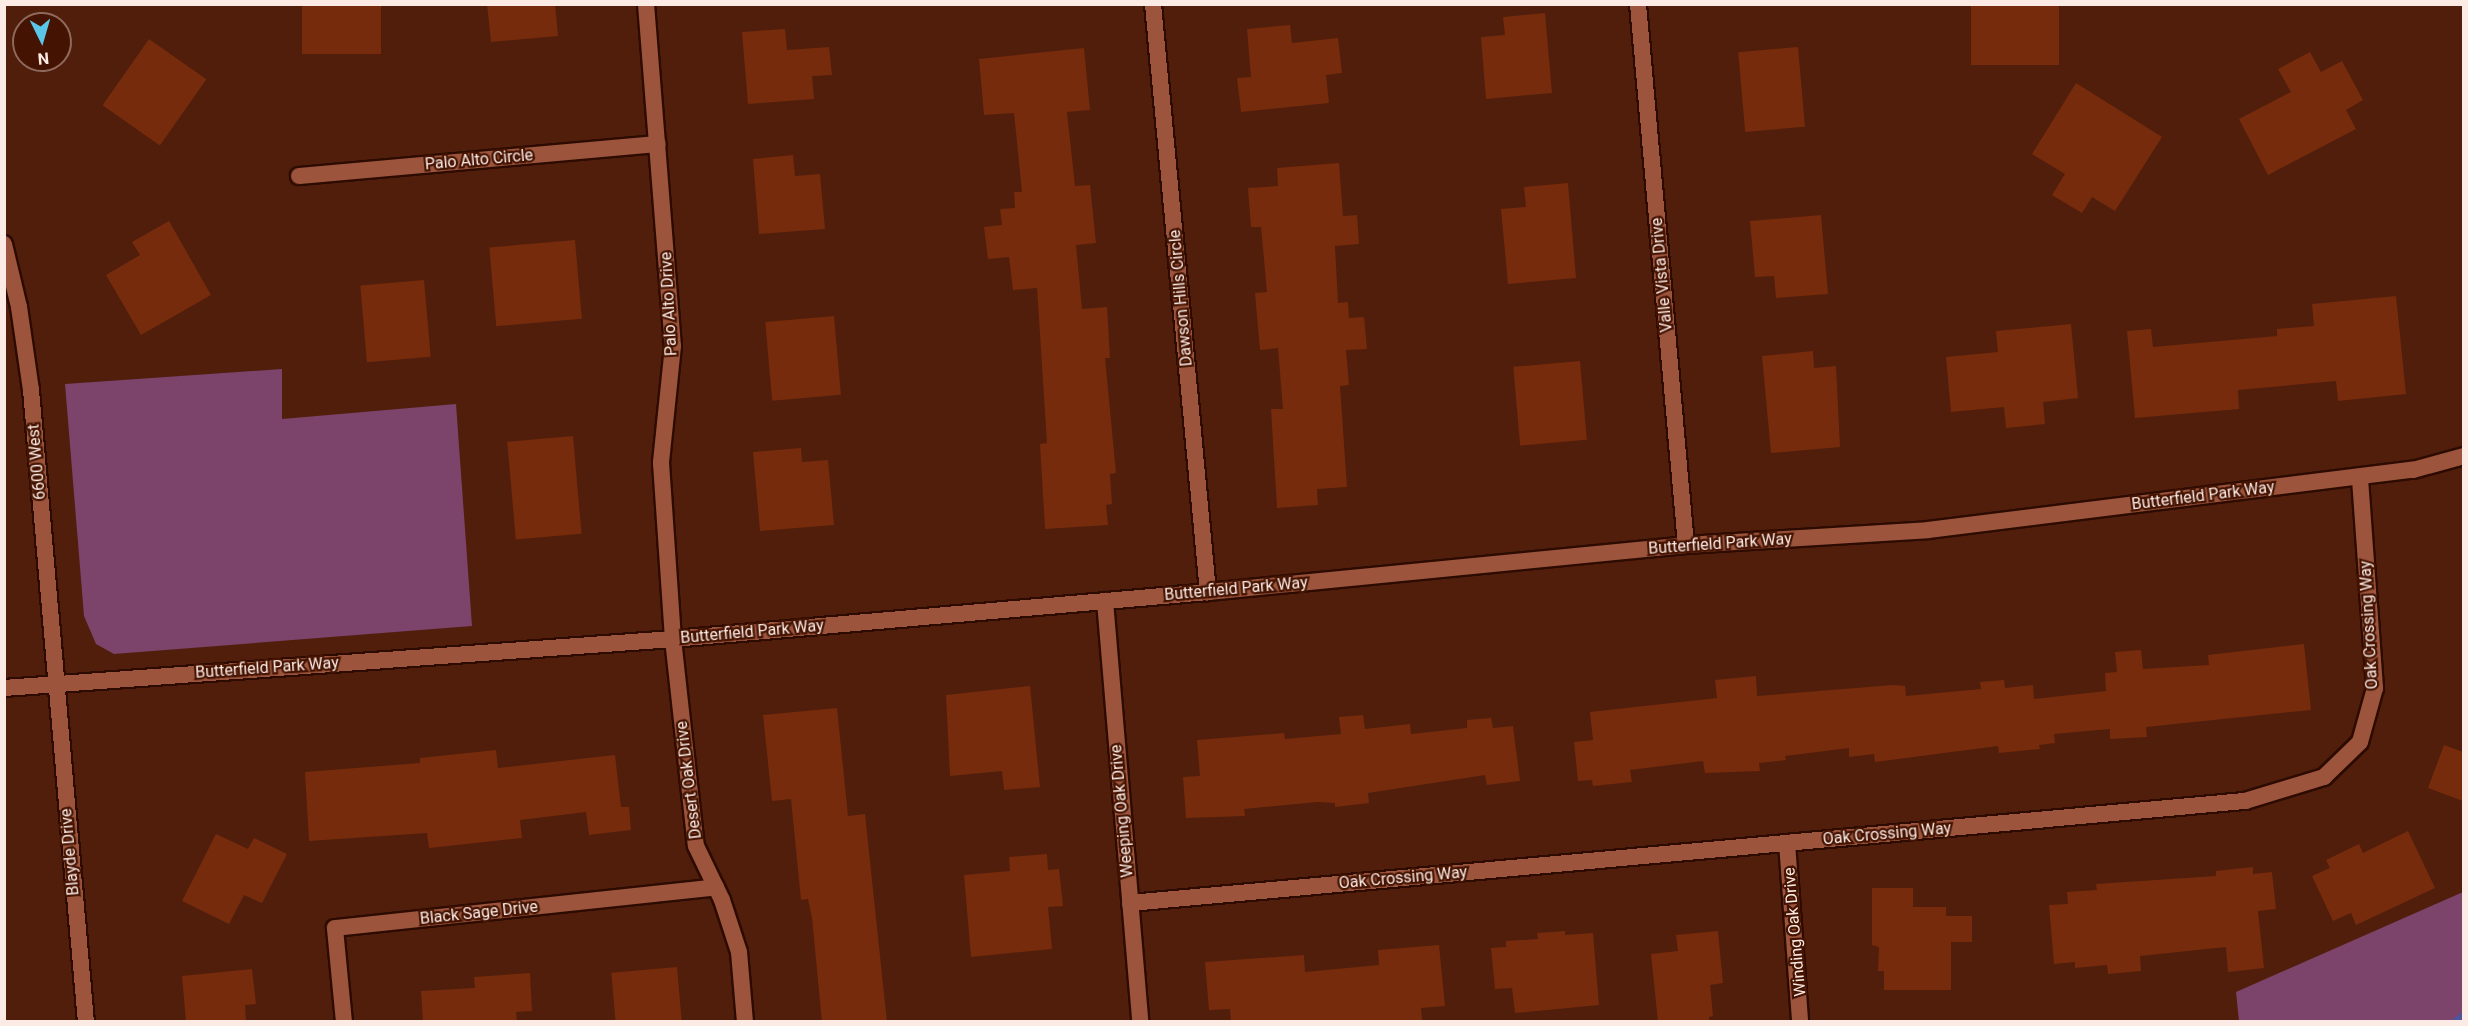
<!DOCTYPE html>
<html>
<head>
<meta charset="utf-8">
<style>
  body { margin:0 }
  #map { position:relative; width:2468px; height:1026px; overflow:hidden; background:#501e0b; font-family:Roboto,sans-serif }
  div>[style] { position:absolute }
  [style*='--x'] { left:calc(var(--x)*1px); top:calc(var(--y)*1px); width:calc(var(--w)*1px); rotate:calc(var(--a)*1deg) }
  .green>* { inset:0; background:#7c436b }
  .stream>* { height:9px; margin:-4.5px; padding:0 4.5px; transform-origin:4.5px; border-radius:4.5px; background:#51539b }
  .building>* { inset:0; background:#762b0c; transform-origin:0 0 }
  .roads { filter:drop-shadow(2px 0 #2d0b01) drop-shadow(-2px 0 #2d0b01) drop-shadow(0 2px #2d0b01) drop-shadow(0 -2px #2d0b01) }
  .minor>* { height:16px; margin:-8px; padding:0 8px; transform-origin:8px; border-radius:8px; background:#9c553c }
  .tertiary>* { height:16px; margin:-8px; padding:0 8px; transform-origin:8px; border-radius:8px; background:#9c553c }
  span { translate:-50% -50%; white-space:nowrap; text-align:center; line-height:1.15; -webkit-text-stroke:4.5px #451301; paint-order:stroke }
  .street-label { font-size:16px; color:#fcebe5 }
  .frame { position:absolute; inset:0; border:6px solid #fcebe5; pointer-events:none }
  .north { position:absolute; left:12px; top:12px; width:60px; height:60px; box-sizing:border-box; background:#451301; border:2px solid #8e695c; border-radius:50%; rotate:175deg; font-size:16px; font-weight:700; line-height:24px; text-align:center; color:#fcebe5 }
  .north::after { content:''; display:block; margin:auto; width:21px; height:27px; background:#5bc7e7; clip-path:polygon(50% 0,100% 100%,50% 72%,0 100%) }
</style>
</head>
<body>
<div id="map">
  <div class="green">
    <i style="clip-path:polygon(282px 369px,282px 419px,456px 404px,472px 626px,114px 654px,96px 644px,84px 616px,65px 384px)"></i>
    <i style="clip-path:polygon(2463px 892px,2463px 1021px,2239px 1021px,2236px 992px)"></i>
  </div>
  <div class="stream">
    <i style="--x:2455;--y:1022;--w:11;--a:-34"></i>
  </div>
  <div class="building">
    <i style="left:302px;top:4px;width:79px;height:50px"></i>
    <i style="clip-path:polygon(487px 4px,555px 4px,558px 36px,491px 42px)"></i>
    <i style="left:1971px;top:4px;width:88px;height:61px"></i>
    <i style="clip-path:polygon(1545px 13px,1552px 93px,1486px 99px,1481px 37px,1505px 35px,1503px 17px)"></i>
    <i style="clip-path:polygon(1290px 25px,1292px 43px,1338px 38px,1342px 73px,1326px 75px,1329px 103px,1241px 112px,1237px 78px,1251px 77px,1247px 29px)"></i>
    <i style="clip-path:polygon(785px 29px,787px 50px,829px 47px,832px 75px,812px 76px,814px 99px,748px 104px,742px 32px)"></i>
    <i style="left:149px;top:39px;width:70px;height:81px;rotate:35deg"></i>
    <i style="left:1798px;top:47px;width:80px;height:60px;rotate:85deg"></i>
    <i style="clip-path:polygon(1084px 48px,1090px 110px,1067px 112px,1075px 186px,1090px 185px,1096px 243px,1076px 245px,1082px 309px,1107px 307px,1110px 358px,1105px 358px,1116px 473px,1110px 474px,1112px 504px,1106px 505px,1108px 525px,1045px 529px,1040px 444px,1047px 443px,1037px 288px,1013px 290px,1009px 257px,988px 259px,984px 227px,1002px 225px,1000px 209px,1015px 208px,1014px 192px,1022px 192px,1014px 113px,984px 115px,979px 59px)"></i>
    <i style="clip-path:polygon(2310px 52px,2321px 72px,2342px 61px,2363px 100px,2346px 110px,2356px 129px,2268px 175px,2239px 119px,2291px 92px,2278px 69px)"></i>
    <i style="clip-path:polygon(2076px 83px,2162px 137px,2115px 211px,2092px 197px,2082px 213px,2052px 195px,2065px 174px,2032px 154px)"></i>
    <i style="clip-path:polygon(793px 155px,795px 176px,820px 174px,825px 229px,759px 234px,753px 159px)"></i>
    <i style="clip-path:polygon(1339px 163px,1343px 216px,1357px 215px,1359px 244px,1335px 246px,1338px 303px,1348px 302px,1349px 318px,1364px 317px,1367px 349px,1346px 350px,1349px 385px,1340px 386px,1347px 487px,1317px 489px,1318px 505px,1277px 508px,1271px 409px,1283px 409px,1278px 348px,1260px 350px,1255px 293px,1267px 292px,1261px 227px,1251px 227px,1248px 188px,1278px 186px,1277px 168px)"></i>
    <i style="clip-path:polygon(1568px 183px,1576px 278px,1508px 284px,1501px 209px,1526px 207px,1524px 187px)"></i>
    <i style="clip-path:polygon(1821px 215px,1828px 294px,1776px 298px,1774px 276px,1755px 277px,1750px 221px)"></i>
    <i style="clip-path:polygon(169px 221px,211px 295px,141px 335px,106px 275px,140px 255px,132px 242px)"></i>
    <i style="left:575px;top:240px;width:79px;height:86px;rotate:85deg"></i>
    <i style="left:424px;top:280px;width:77px;height:64px;rotate:85deg"></i>
    <i style="clip-path:polygon(2396px 296px,2406px 394px,2338px 401px,2336px 381px,2238px 390px,2239px 409px,2135px 418px,2127px 331px,2151px 329px,2153px 347px,2277px 336px,2277px 329px,2314px 326px,2312px 304px)"></i>
    <i style="left:834px;top:316px;width:79px;height:69px;rotate:85deg"></i>
    <i style="clip-path:polygon(2071px 324px,2078px 398px,2043px 402px,2045px 424px,2006px 428px,2004px 407px,1951px 412px,1946px 357px,1998px 352px,1996px 331px)"></i>
    <i style="clip-path:polygon(1813px 351px,1814px 368px,1836px 366px,1840px 447px,1771px 453px,1762px 356px)"></i>
    <i style="left:1580px;top:361px;width:79px;height:67px;rotate:85deg"></i>
    <i style="left:573px;top:436px;width:98px;height:66px;rotate:85deg"></i>
    <i style="clip-path:polygon(801px 448px,802px 462px,828px 460px,834px 525px,760px 531px,753px 452px)"></i>
    <i style="clip-path:polygon(2304px 644px,2311px 710px,2146px 727px,2147px 737px,2110px 739px,2110px 729px,2054px 734px,2055px 743px,2039px 745px,2040px 749px,1999px 753px,1998px 746px,1875px 762px,1874px 754px,1849px 757px,1849px 748px,1785px 756px,1786px 760px,1759px 763px,1760px 771px,1705px 773px,1703px 761px,1630px 770px,1632px 782px,1593px 786px,1592px 780px,1578px 781px,1574px 742px,1593px 740px,1590px 712px,1717px 698px,1715px 680px,1756px 676px,1757px 696px,1893px 685px,1905px 686px,1906px 696px,1981px 689px,1980px 682px,2004px 680px,2005px 688px,2033px 685px,2034px 699px,2106px 691px,2105px 673px,2117px 672px,2115px 652px,2141px 650px,2143px 669px,2209px 665px,2208px 655px)"></i>
    <i style="clip-path:polygon(1030px 686px,1040px 787px,1004px 790px,1002px 771px,950px 776px,946px 695px)"></i>
    <i style="clip-path:polygon(837px 708px,848px 816px,865px 814px,887px 1022px,822px 1022px,812px 918px,808px 899px,801px 900px,791px 799px,772px 801px,763px 715px)"></i>
    <i style="clip-path:polygon(1363px 715px,1365px 729px,1410px 724px,1411px 734px,1467px 728px,1467px 720px,1491px 718px,1493px 728px,1513px 726px,1520px 781px,1487px 785px,1485px 775px,1368px 793px,1369px 803px,1335px 807px,1335px 803px,1317px 802px,1244px 809px,1245px 816px,1186px 818px,1183px 777px,1200px 776px,1197px 740px,1284px 733px,1285px 739px,1341px 734px,1339px 717px)"></i>
    <i style="clip-path:polygon(2444px 745px,2463px 752px,2463px 801px,2428px 788px)"></i>
    <i style="clip-path:polygon(496px 750px,498px 768px,615px 755px,621px 807px,629px 807px,631px 830px,589px 835px,586px 812px,520px 820px,522px 838px,429px 848px,427px 833px,309px 841px,305px 772px,420px 763px,420px 758px)"></i>
    <i style="clip-path:polygon(2408px 831px,2435px 888px,2356px 925px,2351px 913px,2333px 921px,2312px 876px,2330px 868px,2326px 860px,2359px 844px,2363px 853px)"></i>
    <i style="clip-path:polygon(216px 834px,248px 849px,254px 838px,287px 854px,262px 903px,244px 895px,229px 924px,182px 901px)"></i>
    <i style="clip-path:polygon(1047px 854px,1048px 870px,1059px 869px,1063px 906px,1048px 907px,1052px 949px,971px 957px,964px 875px,1010px 871px,1009px 857px)"></i>
    <i style="clip-path:polygon(2253px 867px,2253px 874px,2272px 872px,2276px 909px,2258px 911px,2264px 968px,2228px 972px,2226px 947px,2140px 956px,2141px 971px,2108px 974px,2107px 965px,2075px 968px,2075px 962px,2054px 964px,2049px 905px,2068px 904px,2067px 892px,2097px 890px,2096px 884px,2216px 876px,2216px 871px)"></i>
    <i style="clip-path:polygon(1872px 888px,1913px 888px,1913px 907px,1946px 907px,1946px 916px,1972px 916px,1972px 942px,1951px 942px,1951px 990px,1884px 990px,1884px 971px,1878px 971px,1879px 947px,1872px 945px)"></i>
    <i style="clip-path:polygon(1565px 931px,1565px 935px,1593px 933px,1599px 1005px,1515px 1013px,1512px 988px,1495px 989px,1491px 948px,1506px 947px,1506px 941px,1538px 939px,1537px 933px)"></i>
    <i style="clip-path:polygon(1718px 931px,1723px 983px,1710px 985px,1713px 1016px,1709px 1017px,1709px 1022px,1658px 1022px,1651px 954px,1678px 951px,1676px 935px)"></i>
    <i style="clip-path:polygon(1439px 945px,1445px 1006px,1421px 1008px,1422px 1020px,1231px 1022px,1230px 1009px,1209px 1010px,1205px 962px,1304px 955px,1305px 972px,1379px 965px,1378px 950px)"></i>
    <i style="left:677px;top:967px;width:55px;height:66px;rotate:85deg"></i>
    <i style="clip-path:polygon(252px 969px,256px 1004px,245px 1005px,246px 1022px,186px 1022px,182px 976px)"></i>
    <i style="clip-path:polygon(530px 973px,532px 1011px,516px 1012px,517px 1022px,423px 1022px,421px 991px,475px 988px,474px 977px)"></i>
  </div>
  <div class="roads">
    <div class="minor">
      <i style="--x:646;--y:4;--w:343;--a:85.5"></i>
      <i style="--x:673;--y:346;--w:118;--a:95.9"></i>
      <i style="--x:661;--y:463;--w:176;--a:86.1"></i>
      <i style="--x:673;--y:639;--w:208;--a:83.7"></i>
      <i style="--x:696;--y:846;--w:60;--a:64.3"></i>
      <i style="--x:722;--y:900;--w:55;--a:71.9"></i>
      <i style="--x:739;--y:952;--w:70;--a:85.1"></i>
      <i style="--x:1153;--y:4;--w:591;--a:84.66"></i>
      <i style="--x:1638;--y:4;--w:543;--a:84.93"></i>
      <i style="--x:299;--y:176;--w:360;--a:-5.1"></i>
      <i style="--x:4;--y:244;--w:65;--a:76.6"></i>
      <i style="--x:19;--y:307;--w:84;--a:81.8"></i>
      <i style="--x:31;--y:390;--w:634;--a:85.03"></i>
      <i style="--x:1105;--y:601;--w:422;--a:85.2"></i>
      <i style="--x:1787;--y:843;--w:179;--a:85.8"></i>
      <i style="--x:1130;--y:903;--w:1120;--a:-5.23"></i>
      <i style="--x:2245;--y:801;--w:83;--a:-16.9"></i>
      <i style="--x:2324;--y:777;--w:50;--a:-44.2"></i>
      <i style="--x:2360;--y:742;--w:56;--a:-74.5"></i>
      <i style="--x:2375;--y:688;--w:212;--a:-94.1"></i>
      <i style="--x:344;--y:1022;--w:94;--a:-95.5"></i>
      <i style="--x:335;--y:928;--w:383;--a:-6.1"></i>
    </div>
    <div class="tertiary">
      <i style="--x:4;--y:688;--w:671;--a:-4.19"></i>
      <i style="--x:673;--y:639;--w:537;--a:-5.02"></i>
      <i style="--x:1208;--y:592;--w:480;--a:-5.6"></i>
      <i style="--x:1686;--y:545;--w:242;--a:-3.5"></i>
      <i style="--x:1928;--y:530;--w:489;--a:-7.1"></i>
      <i style="--x:2413;--y:470;--w:53;--a:-15.4"></i>
    </div>
  </div>
  <div class="street-label">
    <span style="left:479px;top:160px;rotate:-5deg">Palo Alto Circle</span>
    <span style="left:1662px;top:275px;rotate:-95deg">Valle Vista Drive</span>
    <span style="left:1181px;top:298px;rotate:-95deg">Dawson Hills Circle</span>
    <span style="left:669px;top:304px;rotate:-93deg">Palo Alto Drive</span>
    <span style="left:37px;top:462px;rotate:-95deg">6600 West</span>
    <span style="left:2203px;top:496px;rotate:-7deg">Butterfield Park Way</span>
    <span style="left:1720px;top:544px;rotate:-4deg">Butterfield Park Way</span>
    <span style="left:1236px;top:589px;rotate:-5deg">Butterfield Park Way</span>
    <span style="left:2369px;top:625px;rotate:-93deg">Oak Crossing Way</span>
    <span style="left:752px;top:632px;rotate:-5deg">Butterfield Park Way</span>
    <span style="left:267px;top:668px;rotate:-4deg">Butterfield Park Way</span>
    <span style="left:689px;top:780px;rotate:-97deg">Desert Oak Drive</span>
    <span style="left:1122px;top:811px;rotate:-95deg">Weeping Oak Drive</span>
    <span style="left:1887px;top:834px;rotate:-5deg">Oak Crossing Way</span>
    <span style="left:70px;top:852px;rotate:-95deg">Blayde Drive</span>
    <span style="left:1403px;top:878px;rotate:-5deg">Oak Crossing Way</span>
    <span style="left:479px;top:913px;rotate:-6deg">Black Sage Drive</span>
    <span style="left:1795px;top:932px;rotate:-95deg">Winding Oak Drive</span>
  </div>
  <div class="frame"></div>
  <div class="north">N</div>
</div>
</body>
</html>
